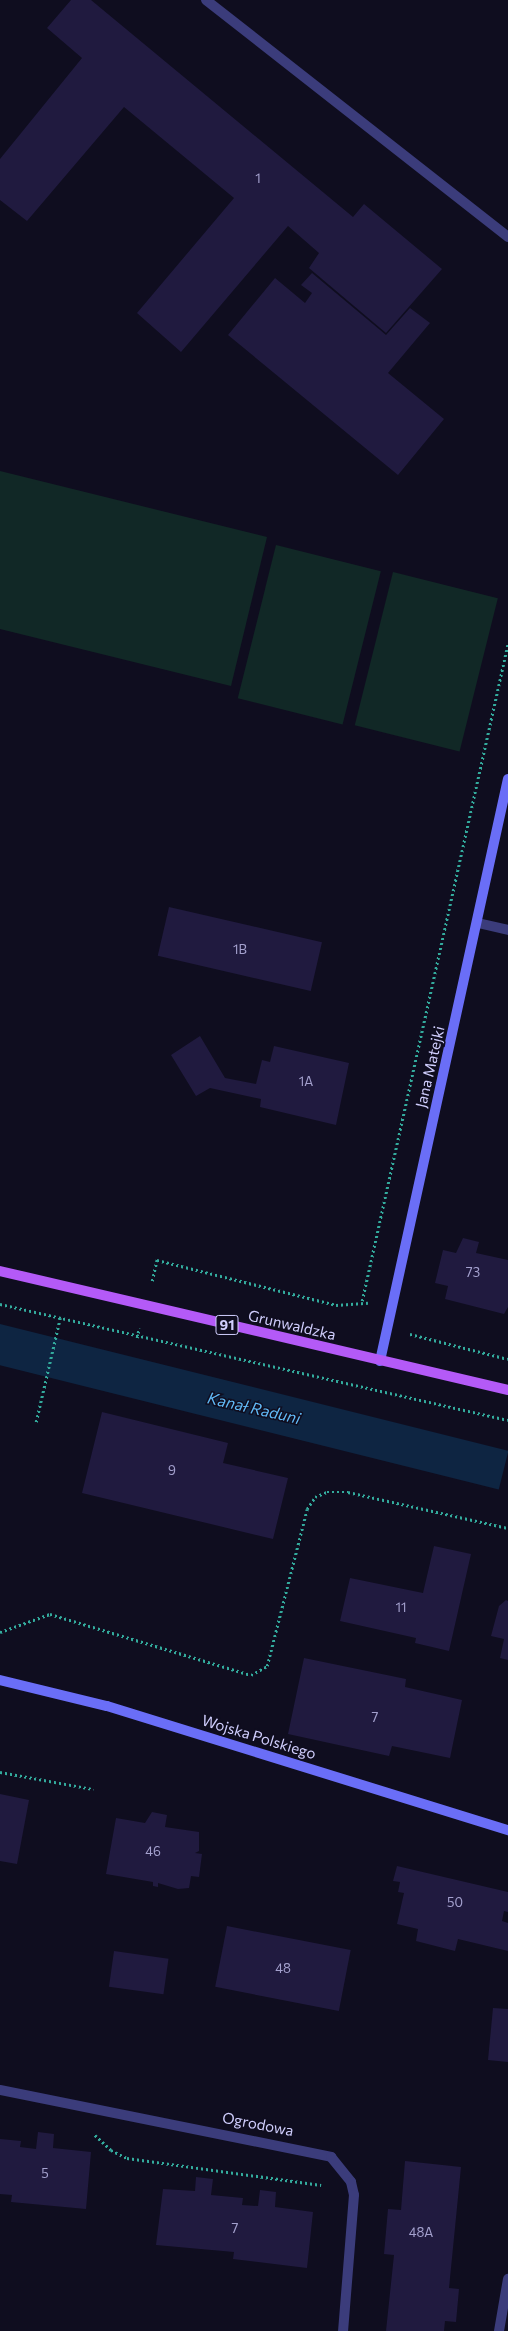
<!DOCTYPE html>
<html>
<head>
<meta charset="utf-8">
<style>
  body { margin:0 }
  #map { position:relative; width:508px; height:2331px; overflow:hidden; background:#0f0d1f; font-family:Commissioner,sans-serif }
  div>[style] { position:absolute }
  [style*='--x'] { left:calc(var(--x)*1px); top:calc(var(--y)*1px); width:calc(var(--w)*1px); rotate:calc(var(--a)*1deg) }
  .green>* { inset:0; background:#112826; transform-origin:0 0 }
  .water>* { inset:0; background:#0e2542; transform-origin:0 0 }
  .building>* { inset:0; background:#201a3f; transform-origin:0 0 }
  .path>* { height:2.5px; margin-top:-1.25px; transform-origin:0; background:repeating-linear-gradient(90deg,#33ab9d 0 2px,transparent 0 5px) }
  .lane>* { height:10px; margin:-5px; padding:0 5px; transform-origin:5px; border-radius:5px; background:#3b3c7b }
  .street>* { height:10px; margin:-5px; padding:0 5px; transform-origin:5px; border-radius:5px; background:#3b3c7b }
  .secondary>* { height:10px; margin:-5px; padding:0 5px; transform-origin:5px; border-radius:5px; background:#6a6ef7 }
  .primary>* { height:10px; margin:-5px; padding:0 5px; transform-origin:5px; border-radius:5px; background:#b45af7 }
  span { translate:-50% -50%; white-space:nowrap; text-align:center; line-height:1.15; -webkit-text-stroke:3px #0f0d1f; paint-order:stroke }
  .number-label { font-size:13px; color:#a4a1ce }
  .number-label span { -webkit-text-stroke-width:0 }
  .shield-label span { padding:1px 3px; background:#0f0d1f; border:1px solid; border-radius:3px; -webkit-text-stroke-width:0 }
  .shield-label { font-size:14px; color:#d0cefd; font-weight:700 }
  .street-label { font-size:15px; color:#d0cefd }
  .water-label { font-size:16px; color:#61baf7; font-style:italic }
</style>
</head>
<body>
<div id="map">
  <div class="green">
    <i style="clip-path:polygon(0 471px,267px 537px,231px 686px,0 629px)"></i>
    <i style="left:276px;top:545px;width:108px;height:158px;rotate:14deg"></i>
    <i style="left:393px;top:572px;width:108px;height:158px;rotate:14deg"></i>
  </div>
  <div class="water">
    <i style="left:0;top:1324px;width:524px;height:40px;rotate:14deg"></i>
  </div>
  <div class="building">
    <i style="clip-path:polygon(71px 0,91px 0,353px 217px,364px 204px,442px 269px,386px 333px,309px 268px,319px 253px,288px 226px,181px 352px,137px 313px,234px 198px,124px 107px,27px 221px,0 200px,0 159px,82px 58px,47px 28px)"></i>
    <i style="clip-path:polygon(312px 273px,386px 335px,410px 308px,430px 323px,388px 373px,444px 419px,398px 475px,228px 335px,275px 278px,305px 303px,312px 293px,301px 285px)"></i>
    <i style="left:169px;top:907px;width:157px;height:50px;rotate:13deg"></i>
    <i style="clip-path:polygon(200px 1036px,225px 1078px,256px 1084px,262px 1060px,270px 1062px,274px 1046px,349px 1063px,336px 1125px,260px 1107px,261px 1099px,210px 1088px,196px 1096px,171px 1055px)"></i>
    <i style="clip-path:polygon(463px 1238px,479px 1242px,476px 1253px,508px 1260px,508px 1307px,504px 1314px,445px 1299px,448px 1286px,435px 1283px,443px 1250px,456px 1253px)"></i>
    <i style="clip-path:polygon(102px 1412px,228px 1443px,223px 1463px,288px 1478px,273px 1539px,82px 1493px)"></i>
    <i style="clip-path:polygon(434px 1546px,471px 1554px,449px 1651px,415px 1643px,416px 1638px,340px 1621px,350px 1578px,423px 1593px)"></i>
    <i style="clip-path:polygon(506px 1600px,508px 1601px,508px 1660px,500px 1658px,504px 1639px,491px 1636px,499px 1606px)"></i>
    <i style="clip-path:polygon(304px 1658px,406px 1679px,405px 1687px,462px 1700px,450px 1758px,392px 1746px,389px 1756px,288px 1734px)"></i>
    <i style="clip-path:polygon(0 1794px,29px 1800px,17px 1864px,0 1861px)"></i>
    <i style="clip-path:polygon(152px 1812px,167px 1815px,165px 1827px,199px 1832px,199px 1851px,195px 1853px,202px 1854px,199px 1877px,191px 1876px,189px 1888px,178px 1889px,158px 1883px,158px 1887px,153px 1886px,153px 1882px,106px 1874px,116px 1818px,145px 1823px)"></i>
    <i style="clip-path:polygon(397px 1866px,508px 1892px,508px 1912px,504px 1911px,502px 1921px,508px 1923px,508px 1951px,458px 1939px,455px 1951px,416px 1941px,418px 1929px,397px 1924px,404px 1893px,398px 1892px,400px 1882px,393px 1881px)"></i>
    <i style="left:227px;top:1926px;width:126px;height:62px;rotate:11deg"></i>
    <i style="left:114px;top:1951px;width:55px;height:36px;rotate:8deg"></i>
    <i style="clip-path:polygon(493px 2008px,508px 2009px,508px 2062px,488px 2060px)"></i>
    <i style="clip-path:polygon(38px 2132px,54px 2134px,53px 2148px,91px 2152px,86px 2209px,11px 2202px,12px 2195px,0 2194px,0 2139px,21px 2141px,20px 2147px,36px 2149px)"></i>
    <i style="clip-path:polygon(405px 2161px,461px 2167px,449px 2288px,459px 2289px,456px 2322px,445px 2321px,444px 2331px,386px 2331px,394px 2255px,384px 2254px,388px 2209px,401px 2210px)"></i>
    <i style="clip-path:polygon(196px 2177px,213px 2179px,211px 2195px,243px 2198px,242px 2205px,258px 2206px,260px 2190px,276px 2192px,275px 2207px,313px 2212px,307px 2268px,233px 2259px,234px 2252px,156px 2245px,163px 2189px,195px 2191px)"></i>
  </div>
  <div class="path">
    <i style="--x:152;--y:1281;--w:22;--a:-77"></i>
    <i style="--x:157;--y:1260;--w:185;--a:14.1"></i>
    <i style="--x:336;--y:1305;--w:32;--a:-4"></i>
    <i style="--x:362;--y:1301;--w:674;--a:-77.49"></i>
    <i style="--x:0;--y:1304;--w:521;--a:12.86"></i>
    <i style="--x:410;--y:1334;--w:101;--a:14.3"></i>
    <i style="--x:137;--y:1338;--w:10;--a:-79"></i>
    <i style="--x:36;--y:1422;--w:107;--a:-77"></i>
    <i style="--x:0;--y:1632;--w:53;--a:-19.8"></i>
    <i style="--x:50;--y:1614;--w:210;--a:16.9"></i>
    <i style="--x:251;--y:1675;--w:18;--a:-29"></i>
    <i style="--x:267;--y:1666;--w:162;--a:-75.7"></i>
    <i style="--x:307;--y:1509;--w:14;--a:-56"></i>
    <i style="--x:315;--y:1497;--w:13;--a:-23"></i>
    <i style="--x:327;--y:1492;--w:21;--a:0"></i>
    <i style="--x:348;--y:1492;--w:164;--a:12.7"></i>
    <i style="--x:0;--y:1772;--w:95;--a:10.4"></i>
    <i style="--x:95;--y:2135;--w:22;--a:43"></i>
    <i style="--x:111;--y:2150;--w:18;--a:27"></i>
    <i style="--x:127;--y:2158;--w:196;--a:7.9"></i>
  </div>
  <div class="lane">
    <i style="--x:206;--y:0;--w:384;--a:38.1"></i>
    <i style="--x:0;--y:2090;--w:338;--a:11.4"></i>
    <i style="--x:331;--y:2157;--w:32;--a:51"></i>
    <i style="--x:351;--y:2182;--w:13;--a:77"></i>
    <i style="--x:354;--y:2195;--w:136;--a:94.6"></i>
    <i style="--x:499;--y:2331;--w:53;--a:-80.2"></i>
  </div>
  <div class="street">
    <i style="--x:478;--y:923;--w:31;--a:13"></i>
  </div>
  <div class="secondary">
    <i style="--x:380;--y:1361;--w:596;--a:-77.6"></i>
    <i style="--x:0;--y:1680;--w:110;--a:13.7"></i>
    <i style="--x:107;--y:1706;--w:420;--a:17.2"></i>
  </div>
  <div class="primary">
    <i style="--x:0;--y:1271;--w:522;--a:13.18"></i>
  </div>
  <div class="number-label">
    <span style="left:258px;top:178px">1</span>
    <span style="left:240px;top:949px">1B</span>
    <span style="left:306px;top:1081px">1A</span>
    <span style="left:473px;top:1272px">73</span>
    <span style="left:172px;top:1470px">9</span>
    <span style="left:401px;top:1607px">11</span>
    <span style="left:375px;top:1717px">7</span>
    <span style="left:153px;top:1851px">46</span>
    <span style="left:455px;top:1902px">50</span>
    <span style="left:283px;top:1968px">48</span>
    <span style="left:45px;top:2173px">5</span>
    <span style="left:235px;top:2228px">7</span>
    <span style="left:421px;top:2232px">48A</span>
  </div>
  <div class="shield-label">
    <span style="left:227px;top:1325px">91</span>
  </div>
  <div class="street-label">
    <span style="left:430px;top:1067px;rotate:-77deg">Jana Matejki</span>
    <span style="left:292px;top:1325px;rotate:13deg">Grunwaldzka</span>
    <span style="left:259px;top:1737px;rotate:17deg">Wojska Polskiego</span>
    <span style="left:258px;top:2124px;rotate:11deg">Ogrodowa</span>
  </div>
  <div class="water-label">
    <span style="left:254px;top:1408px;rotate:13deg">Kanał Raduni</span>
  </div>
</div>
</body>
</html>
